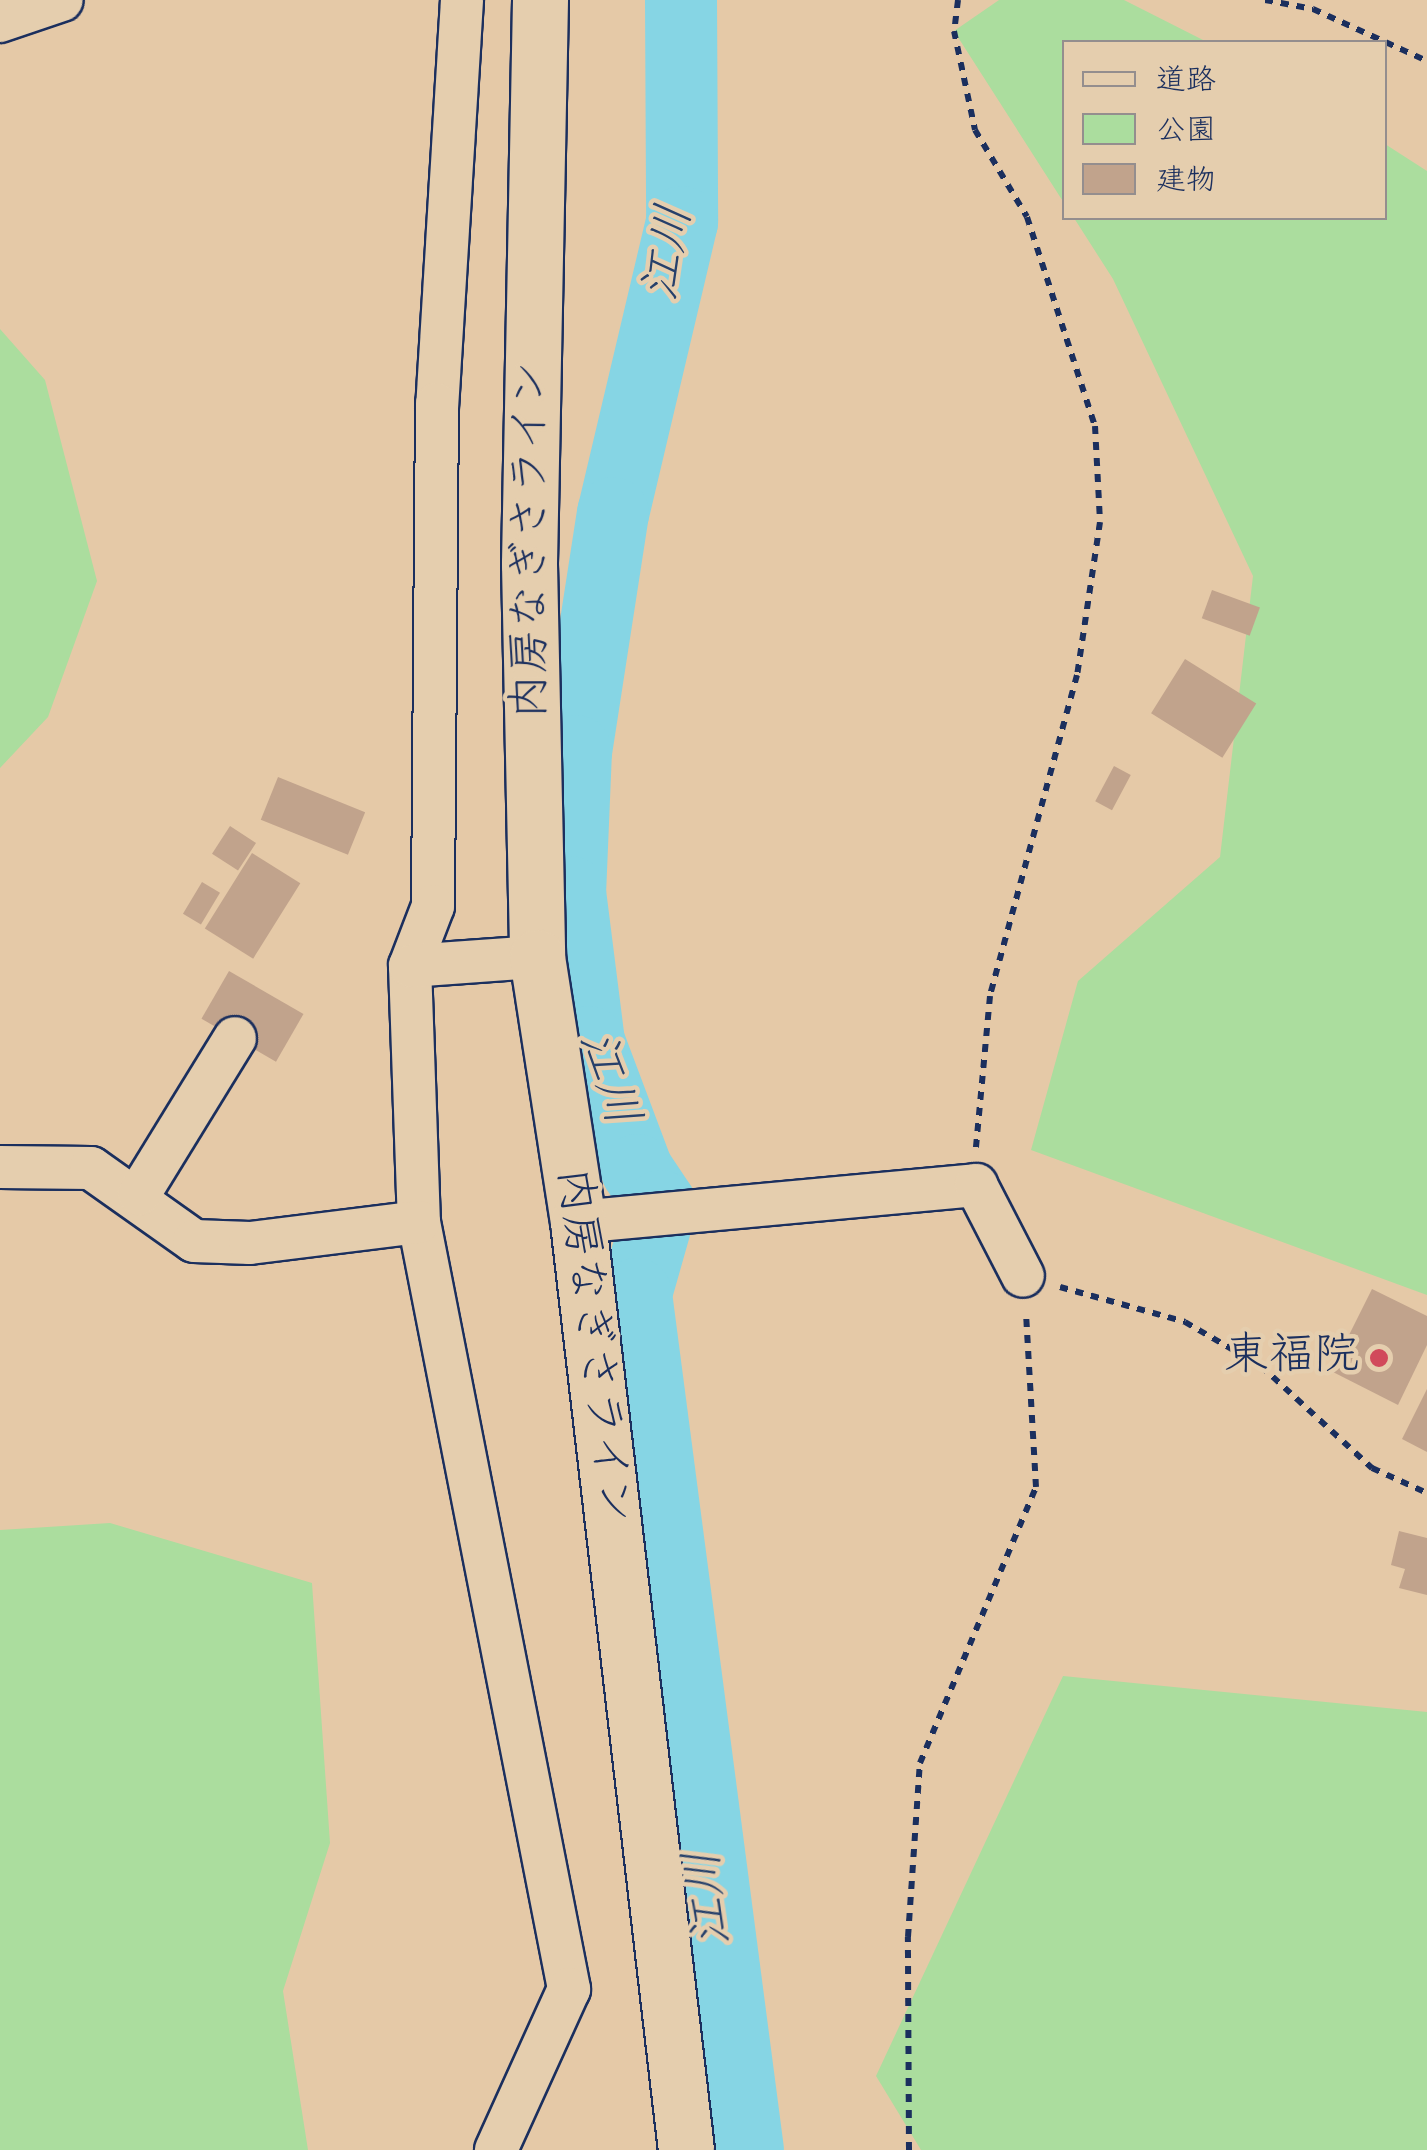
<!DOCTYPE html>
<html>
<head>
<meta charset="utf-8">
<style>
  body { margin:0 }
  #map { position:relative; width:1427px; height:2150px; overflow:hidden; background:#e5c9a7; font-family:"Indie Flower","Klee One",sans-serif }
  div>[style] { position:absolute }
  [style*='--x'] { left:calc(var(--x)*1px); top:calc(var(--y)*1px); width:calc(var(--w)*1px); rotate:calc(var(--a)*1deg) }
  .green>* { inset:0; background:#abdd9e }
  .river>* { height:72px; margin:-36px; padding:0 36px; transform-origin:36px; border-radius:36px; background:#86d5e4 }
  .building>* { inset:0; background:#c1a38c; transform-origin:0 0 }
  .path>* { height:6px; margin-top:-3px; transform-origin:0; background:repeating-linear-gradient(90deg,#1b2f5e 0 8px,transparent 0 16px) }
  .roads { filter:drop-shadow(2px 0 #1b2f5e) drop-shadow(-2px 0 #1b2f5e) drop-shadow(0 2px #1b2f5e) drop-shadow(0 -2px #1b2f5e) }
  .minor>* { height:42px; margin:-21px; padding:0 21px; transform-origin:21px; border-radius:21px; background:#e5ceae }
  .highway>* { height:55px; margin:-27.5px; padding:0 27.5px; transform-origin:27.5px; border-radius:27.5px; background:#e5ceae }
  .dots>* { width:28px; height:28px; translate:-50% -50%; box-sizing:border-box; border:5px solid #e5ceae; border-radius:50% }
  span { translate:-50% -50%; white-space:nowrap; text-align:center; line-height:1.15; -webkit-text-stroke:9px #e5ceae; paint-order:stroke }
  .street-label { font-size:45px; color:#1b2f5e }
  .poi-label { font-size:45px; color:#1b2f5e }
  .right { translate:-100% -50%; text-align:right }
  .water-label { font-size:48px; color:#26406b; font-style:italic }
  .legend { position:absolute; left:1062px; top:40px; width:325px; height:180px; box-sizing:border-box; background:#e5ceae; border:2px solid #948e8e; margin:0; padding:12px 18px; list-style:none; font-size:30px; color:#1b2f5e }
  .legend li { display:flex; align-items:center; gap:20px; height:50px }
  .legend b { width:50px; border:2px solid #948e8e }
</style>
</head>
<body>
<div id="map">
  <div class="green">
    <i style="clip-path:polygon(999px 0,1124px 0,1207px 42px,1064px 42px,1064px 203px,954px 31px)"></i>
    <i style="clip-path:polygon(1385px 144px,1427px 171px,1427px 1295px,1031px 1150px,1078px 981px,1220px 857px,1253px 576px,1113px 279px,1074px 218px,1384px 218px)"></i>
    <i style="clip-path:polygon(0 329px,45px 380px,97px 581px,48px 717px,0 768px)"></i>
    <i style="clip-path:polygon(110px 1523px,312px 1583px,330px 1843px,283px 1991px,308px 2150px,0 2150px,0 1530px)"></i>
    <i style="clip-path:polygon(1063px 1676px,1427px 1712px,1427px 2150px,921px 2150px,876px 2076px)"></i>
  </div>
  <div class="river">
    <i style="--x:681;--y:0;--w:222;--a:89.7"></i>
    <i style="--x:682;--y:222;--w:299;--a:103.3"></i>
    <i style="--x:613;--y:513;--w:241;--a:98.8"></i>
    <i style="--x:576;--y:751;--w:141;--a:92.4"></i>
    <i style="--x:570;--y:892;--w:151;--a:82.8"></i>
    <i style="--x:589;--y:1042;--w:137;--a:69.4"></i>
    <i style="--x:637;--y:1170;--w:43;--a:56.3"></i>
    <i style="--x:661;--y:1206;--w:91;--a:105.9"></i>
    <i style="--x:636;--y:1294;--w:863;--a:82.55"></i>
  </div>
  <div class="building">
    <i style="left:1212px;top:590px;width:51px;height:30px;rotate:20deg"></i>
    <i style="left:1185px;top:659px;width:84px;height:64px;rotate:32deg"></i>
    <i style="left:1114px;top:766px;width:19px;height:40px;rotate:28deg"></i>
    <i style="left:278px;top:777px;width:94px;height:46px;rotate:22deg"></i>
    <i style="left:230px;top:826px;width:31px;height:33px;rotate:33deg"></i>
    <i style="left:252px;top:853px;width:57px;height:89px;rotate:32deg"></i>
    <i style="left:202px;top:882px;width:21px;height:37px;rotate:31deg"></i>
    <i style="left:229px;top:971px;width:86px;height:55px;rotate:30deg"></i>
    <i style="clip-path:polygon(1372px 1289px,1427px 1316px,1427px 1345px,1398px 1405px,1331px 1371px)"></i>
    <i style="clip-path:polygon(1427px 1389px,1427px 1452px,1402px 1439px)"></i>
    <i style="clip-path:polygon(1399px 1531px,1427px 1538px,1427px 1595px,1399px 1588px,1405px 1569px,1391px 1565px)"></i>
  </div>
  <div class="path">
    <i style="--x:958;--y:0;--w:31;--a:97"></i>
    <i style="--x:954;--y:31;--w:101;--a:78"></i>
    <i style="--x:975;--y:130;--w:101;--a:59.1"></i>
    <i style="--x:1027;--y:217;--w:220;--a:72"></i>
    <i style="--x:1095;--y:426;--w:96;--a:87"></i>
    <i style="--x:1100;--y:522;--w:155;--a:98.5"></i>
    <i style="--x:1077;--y:675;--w:333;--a:105.2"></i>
    <i style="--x:990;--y:996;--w:152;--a:95.3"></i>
    <i style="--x:1265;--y:0;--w:49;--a:10.6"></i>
    <i style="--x:1313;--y:9;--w:125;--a:24.5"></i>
    <i style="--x:1060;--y:1287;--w:130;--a:15.6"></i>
    <i style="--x:1185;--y:1322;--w:88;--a:30.1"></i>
    <i style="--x:1261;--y:1366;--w:151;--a:42.6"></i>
    <i style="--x:1372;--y:1468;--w:60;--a:24.4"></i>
    <i style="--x:909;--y:2150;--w:213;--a:-90.3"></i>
    <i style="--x:908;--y:1937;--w:174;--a:-86.1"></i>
    <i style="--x:920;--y:1763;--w:299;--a:-67.2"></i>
    <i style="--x:1036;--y:1487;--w:171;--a:-93.3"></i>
  </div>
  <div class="roads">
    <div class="minor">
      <i style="--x:462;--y:0;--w:405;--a:93.5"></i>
      <i style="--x:437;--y:404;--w:502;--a:90.46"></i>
      <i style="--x:433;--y:906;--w:64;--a:111"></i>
      <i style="--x:410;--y:966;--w:256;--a:88"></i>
      <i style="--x:419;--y:1222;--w:782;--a:78.93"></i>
      <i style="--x:569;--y:1989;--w:177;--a:114.4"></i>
      <i style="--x:0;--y:21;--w:65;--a:-18.7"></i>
      <i style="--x:410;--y:966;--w:127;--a:-4.1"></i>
      <i style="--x:0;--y:1167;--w:91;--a:0.6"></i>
      <i style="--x:91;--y:1168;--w:126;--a:35.3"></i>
      <i style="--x:194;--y:1241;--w:56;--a:2"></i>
      <i style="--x:250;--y:1243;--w:170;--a:-7.1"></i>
      <i style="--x:139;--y:1194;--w:183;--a:-58.4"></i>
      <i style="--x:578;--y:1222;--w:400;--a:-5.3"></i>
      <i style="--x:976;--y:1185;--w:102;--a:62.7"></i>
    </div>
    <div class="highway">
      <i style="--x:540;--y:0;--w:564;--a:91.12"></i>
      <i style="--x:529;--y:564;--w:393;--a:88.8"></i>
      <i style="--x:537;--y:957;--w:268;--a:81.2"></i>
      <i style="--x:578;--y:1222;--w:934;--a:83.36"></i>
    </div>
  </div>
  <div class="dots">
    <i style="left:1379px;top:1358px;background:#d1495b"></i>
  </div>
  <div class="street-label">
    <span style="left:533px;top:540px;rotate:-90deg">内房なぎさライン</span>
    <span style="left:592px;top:1346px;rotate:83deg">内房なぎさライン</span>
  </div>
  <div class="poi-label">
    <span class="right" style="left:1359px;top:1358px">東福院</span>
  </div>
  <div class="water-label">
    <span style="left:670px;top:253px;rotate:-80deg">江川</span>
    <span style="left:607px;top:1079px;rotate:72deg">江川</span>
    <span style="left:710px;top:1898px;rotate:-97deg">江川</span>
  </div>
  <ul class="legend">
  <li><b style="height:12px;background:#e5ceae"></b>道路</li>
  <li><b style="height:28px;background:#abdd9e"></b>公園</li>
  <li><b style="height:28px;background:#c1a38c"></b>建物</li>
  </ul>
</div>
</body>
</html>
